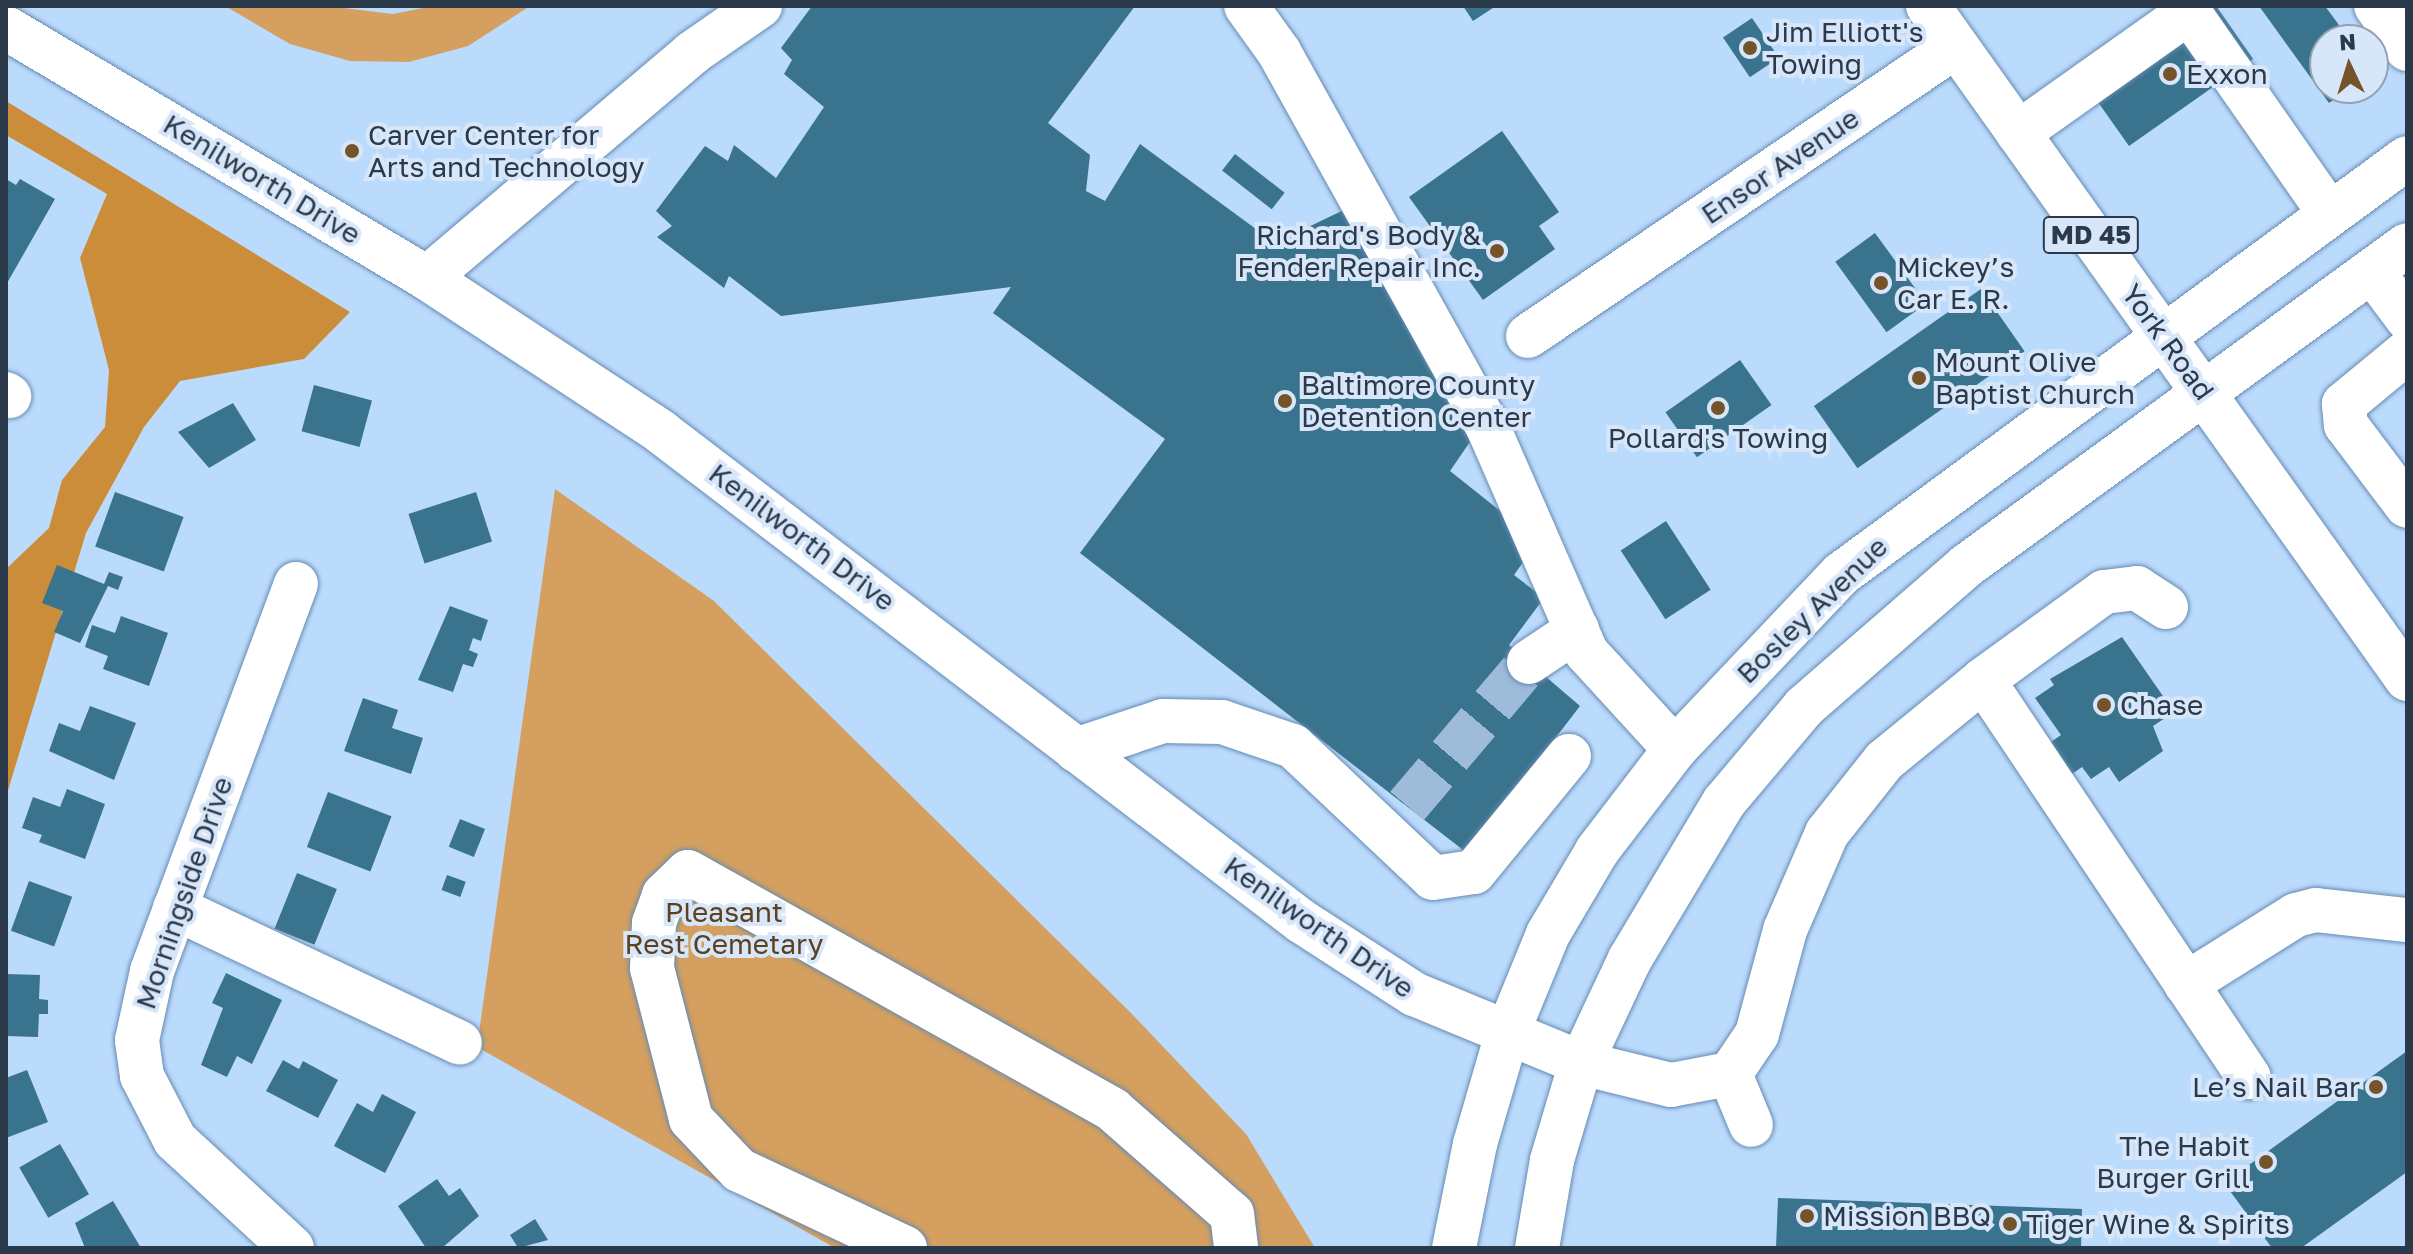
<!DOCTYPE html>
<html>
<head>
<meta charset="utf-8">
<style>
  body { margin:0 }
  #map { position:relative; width:2413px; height:1254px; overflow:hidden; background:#bbdbfd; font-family:"Golos Text",sans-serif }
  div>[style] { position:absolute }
  .green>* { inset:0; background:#d49f5f }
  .forest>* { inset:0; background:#cc8d3a }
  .building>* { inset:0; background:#3a738d; transform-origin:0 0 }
  .minor-tunnel>* { height:44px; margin-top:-22px; transform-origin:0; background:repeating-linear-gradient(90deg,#9ebbd9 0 44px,transparent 0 66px) }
  .roads { filter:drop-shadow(0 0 2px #668bb2) drop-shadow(0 0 2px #668bb2) }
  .minor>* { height:44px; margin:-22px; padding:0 22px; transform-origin:22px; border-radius:22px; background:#fff }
  .major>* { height:44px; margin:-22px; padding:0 22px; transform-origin:22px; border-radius:22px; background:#fff }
  .dots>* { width:22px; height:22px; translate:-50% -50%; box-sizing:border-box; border:4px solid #d7e6f8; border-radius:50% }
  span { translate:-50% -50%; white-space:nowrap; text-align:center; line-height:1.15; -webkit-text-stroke:8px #d7e6f8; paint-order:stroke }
  .shield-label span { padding:2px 6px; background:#d7e6f8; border:2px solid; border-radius:6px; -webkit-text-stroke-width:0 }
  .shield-label { font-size:26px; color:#2b3a4b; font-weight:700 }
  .poi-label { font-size:28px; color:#2b3a4b }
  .left { translate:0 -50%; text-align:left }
  .right { translate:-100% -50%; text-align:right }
  .street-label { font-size:28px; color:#2b3a4b }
  .park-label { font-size:28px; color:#5c411f }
  .frame { position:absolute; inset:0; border:8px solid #2b3a4b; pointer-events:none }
  .north { position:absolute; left:2309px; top:24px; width:80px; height:80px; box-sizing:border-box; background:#d7e6f8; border:2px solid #92a1b3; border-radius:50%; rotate:356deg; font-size:22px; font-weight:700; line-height:32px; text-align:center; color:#2b3a4b }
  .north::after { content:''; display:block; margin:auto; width:28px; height:36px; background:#75542b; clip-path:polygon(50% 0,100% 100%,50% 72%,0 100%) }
</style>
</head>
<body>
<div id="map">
  <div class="green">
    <i style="clip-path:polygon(225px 6px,327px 6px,393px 14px,433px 6px,530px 6px,468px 46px,409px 62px,350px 61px,290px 44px)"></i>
    <i style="clip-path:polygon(555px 489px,714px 601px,1131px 1013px,1246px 1134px,1315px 1248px,835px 1248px,477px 1047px)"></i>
  </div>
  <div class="forest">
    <i style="clip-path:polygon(6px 101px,350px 312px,304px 359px,180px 381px,144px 427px,86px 533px,6px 797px,6px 569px,49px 528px,62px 480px,105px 427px,109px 370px,80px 258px,107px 194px,6px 135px)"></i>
  </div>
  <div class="building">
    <i style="clip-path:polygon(812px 6px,1135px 6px,1048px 123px,1090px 155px,1086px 191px,1105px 201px,1140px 144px,1275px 243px,1352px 206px,1474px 436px,1450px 471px,1538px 541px,1514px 575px,1544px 598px,1509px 645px,1580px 706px,1467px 853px,1080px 553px,1165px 439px,993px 313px,1011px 287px,781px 316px,729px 276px,724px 288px,657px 237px,672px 226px,656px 211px,705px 146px,728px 161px,734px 145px,776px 178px,824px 107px,784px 74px,792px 60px,781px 48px)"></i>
    <i style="clip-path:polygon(1463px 6px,1496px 6px,1473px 21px)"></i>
    <i style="clip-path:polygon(2206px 6px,2216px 6px,2253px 59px,2129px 146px,2088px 88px)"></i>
    <i style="clip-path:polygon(2259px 6px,2325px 6px,2350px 40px,2325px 40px,2325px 88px,2351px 88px,2329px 103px)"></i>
    <i style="left:1752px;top:18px;width:48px;height:35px;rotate:56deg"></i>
    <i style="clip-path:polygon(1502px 131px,1559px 212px,1539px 226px,1555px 249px,1483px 300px,1409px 197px)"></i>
    <i style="left:1235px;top:154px;width:63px;height:21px;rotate:38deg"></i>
    <i style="clip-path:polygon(6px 179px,16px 185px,20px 179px,55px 199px,6px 285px)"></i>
    <i style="left:1875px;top:233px;width:87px;height:49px;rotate:54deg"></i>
    <i style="left:1981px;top:289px;width:76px;height:204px;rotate:55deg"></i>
    <i style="left:1740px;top:360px;width:55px;height:91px;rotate:55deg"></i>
    <i style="left:314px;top:385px;width:60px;height:48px;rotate:15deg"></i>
    <i style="clip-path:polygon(233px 403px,256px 440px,209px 468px,178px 432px)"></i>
    <i style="left:115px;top:492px;width:73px;height:58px;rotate:20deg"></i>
    <i style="left:476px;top:492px;width:52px;height:71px;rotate:72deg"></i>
    <i style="left:1666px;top:521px;width:82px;height:54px;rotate:57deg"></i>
    <i style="clip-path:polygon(57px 565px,104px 584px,109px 572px,123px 577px,118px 590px,108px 586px,80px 643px,54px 632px,63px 611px,42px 603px)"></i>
    <i style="clip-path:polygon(450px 606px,488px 620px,481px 641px,473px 638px,469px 650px,478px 654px,473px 667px,463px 664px,453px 692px,418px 680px)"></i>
    <i style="clip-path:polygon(121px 616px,168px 633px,149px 686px,103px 669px,108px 656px,85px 647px,92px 625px,115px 633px)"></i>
    <i style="clip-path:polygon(2122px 637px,2174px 712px,2153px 726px,2163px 751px,2119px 782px,2109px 767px,2091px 779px,2082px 767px,2059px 783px,2038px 751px,2061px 735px,2035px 698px,2054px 685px,2050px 679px)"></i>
    <i style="clip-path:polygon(363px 698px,398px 710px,392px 728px,423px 738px,411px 774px,344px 751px)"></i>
    <i style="clip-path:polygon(90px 706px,136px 723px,114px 780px,49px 751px,59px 723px,80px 731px)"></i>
    <i style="clip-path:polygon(67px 789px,105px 804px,85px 859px,39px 842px,42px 835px,22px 828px,33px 797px,60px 807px)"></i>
    <i style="left:328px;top:792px;width:68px;height:59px;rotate:21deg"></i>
    <i style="left:460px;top:819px;width:27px;height:30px;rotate:22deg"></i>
    <i style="left:297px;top:873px;width:43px;height:60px;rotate:22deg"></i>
    <i style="left:447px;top:875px;width:20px;height:16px;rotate:20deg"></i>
    <i style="left:29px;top:881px;width:46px;height:53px;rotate:20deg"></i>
    <i style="clip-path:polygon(226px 973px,282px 1000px,252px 1064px,237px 1056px,227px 1077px,201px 1065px,223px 1008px,212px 1003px)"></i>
    <i style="clip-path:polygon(6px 974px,40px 975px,39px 999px,48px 1000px,48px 1014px,39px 1014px,38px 1037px,6px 1036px)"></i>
    <i style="clip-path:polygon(2407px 1051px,2407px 1172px,2301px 1248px,2272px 1248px,2224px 1183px)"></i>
    <i style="clip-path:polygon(283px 1060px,299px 1069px,303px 1061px,338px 1080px,318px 1118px,266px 1091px)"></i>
    <i style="clip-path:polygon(27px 1070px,48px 1122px,6px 1138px,6px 1078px)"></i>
    <i style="clip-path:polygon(382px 1094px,416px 1112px,385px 1173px,334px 1146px,357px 1103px,373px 1112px)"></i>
    <i style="left:60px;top:1144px;width:58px;height:47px;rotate:60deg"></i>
    <i style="clip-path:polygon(437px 1179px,449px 1196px,460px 1188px,479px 1216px,442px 1248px,426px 1248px,398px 1206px)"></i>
    <i style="clip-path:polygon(1778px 1198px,2082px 1209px,2081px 1248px,1776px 1248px)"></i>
    <i style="clip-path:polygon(113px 1201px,141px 1248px,85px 1248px,75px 1223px)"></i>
    <i style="clip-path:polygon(535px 1219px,548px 1240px,518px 1248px,510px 1235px)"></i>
  </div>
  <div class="minor-tunnel">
    <i style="left:1407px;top:806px;width:189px;rotate:-49.7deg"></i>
  </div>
  <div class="roads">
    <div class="minor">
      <i style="left:1246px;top:6px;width:57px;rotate:54.3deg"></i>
      <i style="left:1279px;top:52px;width:427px;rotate:60.9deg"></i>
      <i style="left:1487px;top:425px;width:248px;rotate:66.4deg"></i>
      <i style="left:1586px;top:652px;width:132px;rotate:47.5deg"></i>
      <i style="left:2376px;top:6px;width:53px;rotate:54.2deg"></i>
      <i style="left:6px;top:28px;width:490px;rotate:30.7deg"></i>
      <i style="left:427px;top:278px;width:280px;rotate:33.3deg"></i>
      <i style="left:661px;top:432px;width:805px;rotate:37.38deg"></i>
      <i style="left:1301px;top:921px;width:135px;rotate:32.9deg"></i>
      <i style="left:1414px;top:994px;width:181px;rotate:22.4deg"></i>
      <i style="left:1581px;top:1063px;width:93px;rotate:13.7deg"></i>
      <i style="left:1671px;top:1085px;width:60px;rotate:-10.6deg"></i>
      <i style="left:1730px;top:1074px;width:48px;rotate:-56deg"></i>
      <i style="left:1757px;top:1034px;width:108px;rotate:-74.9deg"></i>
      <i style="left:1785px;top:930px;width:106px;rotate:-66.6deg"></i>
      <i style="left:1827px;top:833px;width:92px;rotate:-51.6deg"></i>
      <i style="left:1884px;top:761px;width:128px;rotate:-39.3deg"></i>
      <i style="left:2018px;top:133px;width:209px;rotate:-35.3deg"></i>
      <i style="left:2189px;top:12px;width:246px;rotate:55.1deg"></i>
      <i style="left:2372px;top:271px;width:59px;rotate:53.3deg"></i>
      <i style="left:427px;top:278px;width:348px;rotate:-40.3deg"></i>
      <i style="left:692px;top:53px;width:83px;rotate:-34.7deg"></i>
      <i style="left:1528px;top:336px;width:517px;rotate:-34.12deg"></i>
      <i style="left:2407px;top:352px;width:82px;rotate:140.5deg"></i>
      <i style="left:2344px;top:404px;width:21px;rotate:85deg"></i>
      <i style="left:2346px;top:425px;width:101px;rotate:53deg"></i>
      <i style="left:6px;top:394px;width:4px;rotate:34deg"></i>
      <i style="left:2166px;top:607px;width:35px;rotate:-147deg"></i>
      <i style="left:2137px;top:588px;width:33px;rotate:173deg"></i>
      <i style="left:2104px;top:592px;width:150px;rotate:144deg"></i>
      <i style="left:1983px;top:680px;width:478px;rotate:56.2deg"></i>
      <i style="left:1529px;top:662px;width:58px;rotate:-33.7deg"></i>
      <i style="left:1076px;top:750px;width:92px;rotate:-18.4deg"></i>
      <i style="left:1163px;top:721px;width:59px;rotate:1deg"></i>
      <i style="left:1222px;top:722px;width:75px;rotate:18.7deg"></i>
      <i style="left:1293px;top:746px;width:192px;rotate:43.3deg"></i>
      <i style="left:1433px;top:878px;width:41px;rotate:-8.3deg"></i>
      <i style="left:1474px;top:872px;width:150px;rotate:-50.7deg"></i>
      <i style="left:175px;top:908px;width:315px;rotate:25.3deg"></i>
      <i style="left:2186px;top:984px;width:130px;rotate:-32.1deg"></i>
      <i style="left:2296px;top:915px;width:21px;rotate:-14deg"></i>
      <i style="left:2316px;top:910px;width:92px;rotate:6.3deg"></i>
      <i style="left:1730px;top:1074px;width:55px;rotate:67.6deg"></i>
      <i style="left:292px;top:1248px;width:159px;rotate:-137.3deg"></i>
      <i style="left:175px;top:1140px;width:72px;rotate:-117.3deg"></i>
      <i style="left:142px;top:1076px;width:36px;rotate:-98deg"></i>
      <i style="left:137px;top:1040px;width:71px;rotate:-77.7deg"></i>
      <i style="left:152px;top:971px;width:413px;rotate:-69.6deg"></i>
      <i style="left:905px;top:1248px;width:183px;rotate:-154.8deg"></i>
      <i style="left:739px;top:1170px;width:70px;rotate:-133.3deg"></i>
      <i style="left:691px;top:1119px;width:156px;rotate:-104.5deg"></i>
      <i style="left:652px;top:968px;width:45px;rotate:-87.5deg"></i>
      <i style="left:654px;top:923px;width:30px;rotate:-70deg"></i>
      <i style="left:664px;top:895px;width:33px;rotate:-44deg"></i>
      <i style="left:688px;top:872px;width:487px;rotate:29.2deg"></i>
      <i style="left:1113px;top:1110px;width:158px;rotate:41.2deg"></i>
      <i style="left:1232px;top:1214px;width:34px;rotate:83deg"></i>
    </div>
    <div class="major">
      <i style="left:1928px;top:6px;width:826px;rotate:54.56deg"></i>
      <i style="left:1454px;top:1248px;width:106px;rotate:-78.6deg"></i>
      <i style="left:1475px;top:1144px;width:115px;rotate:-73.8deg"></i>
      <i style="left:1507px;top:1034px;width:108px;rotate:-67.7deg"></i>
      <i style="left:1548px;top:934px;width:96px;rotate:-59.4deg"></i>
      <i style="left:1597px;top:851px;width:128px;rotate:-52.6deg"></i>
      <i style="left:1675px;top:749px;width:241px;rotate:-46.5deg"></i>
      <i style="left:1841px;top:574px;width:702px;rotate:-36.32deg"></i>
      <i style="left:1537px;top:1248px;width:89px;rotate:-80.3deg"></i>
      <i style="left:1552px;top:1160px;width:101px;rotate:-73.4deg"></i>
      <i style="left:1581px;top:1063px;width:115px;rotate:-64.8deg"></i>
      <i style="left:1630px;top:959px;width:183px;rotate:-59.1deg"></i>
      <i style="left:1724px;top:802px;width:124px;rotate:-49.9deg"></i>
      <i style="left:1804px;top:707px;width:215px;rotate:-41deg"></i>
      <i style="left:1966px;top:566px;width:545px;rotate:-36.05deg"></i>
    </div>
  </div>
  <div class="dots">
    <i style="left:1750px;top:48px;background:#75542b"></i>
    <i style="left:2170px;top:74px;background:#75542b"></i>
    <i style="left:352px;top:151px;background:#75542b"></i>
    <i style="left:1497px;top:251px;background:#75542b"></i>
    <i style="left:1881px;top:283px;background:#75542b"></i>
    <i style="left:1919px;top:378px;background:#75542b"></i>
    <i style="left:1285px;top:401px;background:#75542b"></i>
    <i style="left:1718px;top:408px;background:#75542b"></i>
    <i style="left:2104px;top:705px;background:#75542b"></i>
    <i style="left:2376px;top:1087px;background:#75542b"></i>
    <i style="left:2266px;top:1162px;background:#75542b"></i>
    <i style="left:1807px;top:1216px;background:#75542b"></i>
    <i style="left:2010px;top:1224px;background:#75542b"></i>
  </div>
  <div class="shield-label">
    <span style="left:2091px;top:235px">MD 45</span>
  </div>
  <div class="poi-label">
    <span class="left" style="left:1766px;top:48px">Jim Elliott's<br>Towing</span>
    <span class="left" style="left:2186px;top:74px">Exxon</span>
    <span class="left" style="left:368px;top:151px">Carver Center for<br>Arts and Technology</span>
    <span class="right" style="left:1481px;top:251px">Richard's Body &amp;<br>Fender Repair Inc.</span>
    <span class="left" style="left:1897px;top:283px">Mickey’s<br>Car E. R.</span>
    <span class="left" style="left:1935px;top:378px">Mount Olive<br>Baptist Church</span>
    <span class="left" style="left:1301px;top:401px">Baltimore County<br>Detention Center</span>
    <span style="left:1718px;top:438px">Pollard's Towing</span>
    <span class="left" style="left:2120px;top:705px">Chase</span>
    <span class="right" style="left:2360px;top:1087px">Le’s Nail Bar</span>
    <span class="right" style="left:2250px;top:1162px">The Habit<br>Burger Grill</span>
    <span class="left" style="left:1823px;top:1216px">Mission BBQ</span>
    <span class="left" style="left:2026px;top:1224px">Tiger Wine &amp; Spirits</span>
  </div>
  <div class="street-label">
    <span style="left:1780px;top:166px;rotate:-34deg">Ensor Avenue</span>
    <span style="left:262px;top:179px;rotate:31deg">Kenilworth Drive</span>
    <span style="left:2168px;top:342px;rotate:54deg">York Road</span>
    <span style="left:802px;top:537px;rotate:37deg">Kenilworth Drive</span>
    <span style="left:1812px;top:610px;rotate:-44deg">Bosley Avenue</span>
    <span style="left:184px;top:893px;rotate:-71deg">Morningside Drive</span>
    <span style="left:1319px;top:927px;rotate:35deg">Kenilworth Drive</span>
  </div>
  <div class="park-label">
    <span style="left:724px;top:928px">Pleasant<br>Rest Cemetary</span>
  </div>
  <div class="frame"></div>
  <div class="north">N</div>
</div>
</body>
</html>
